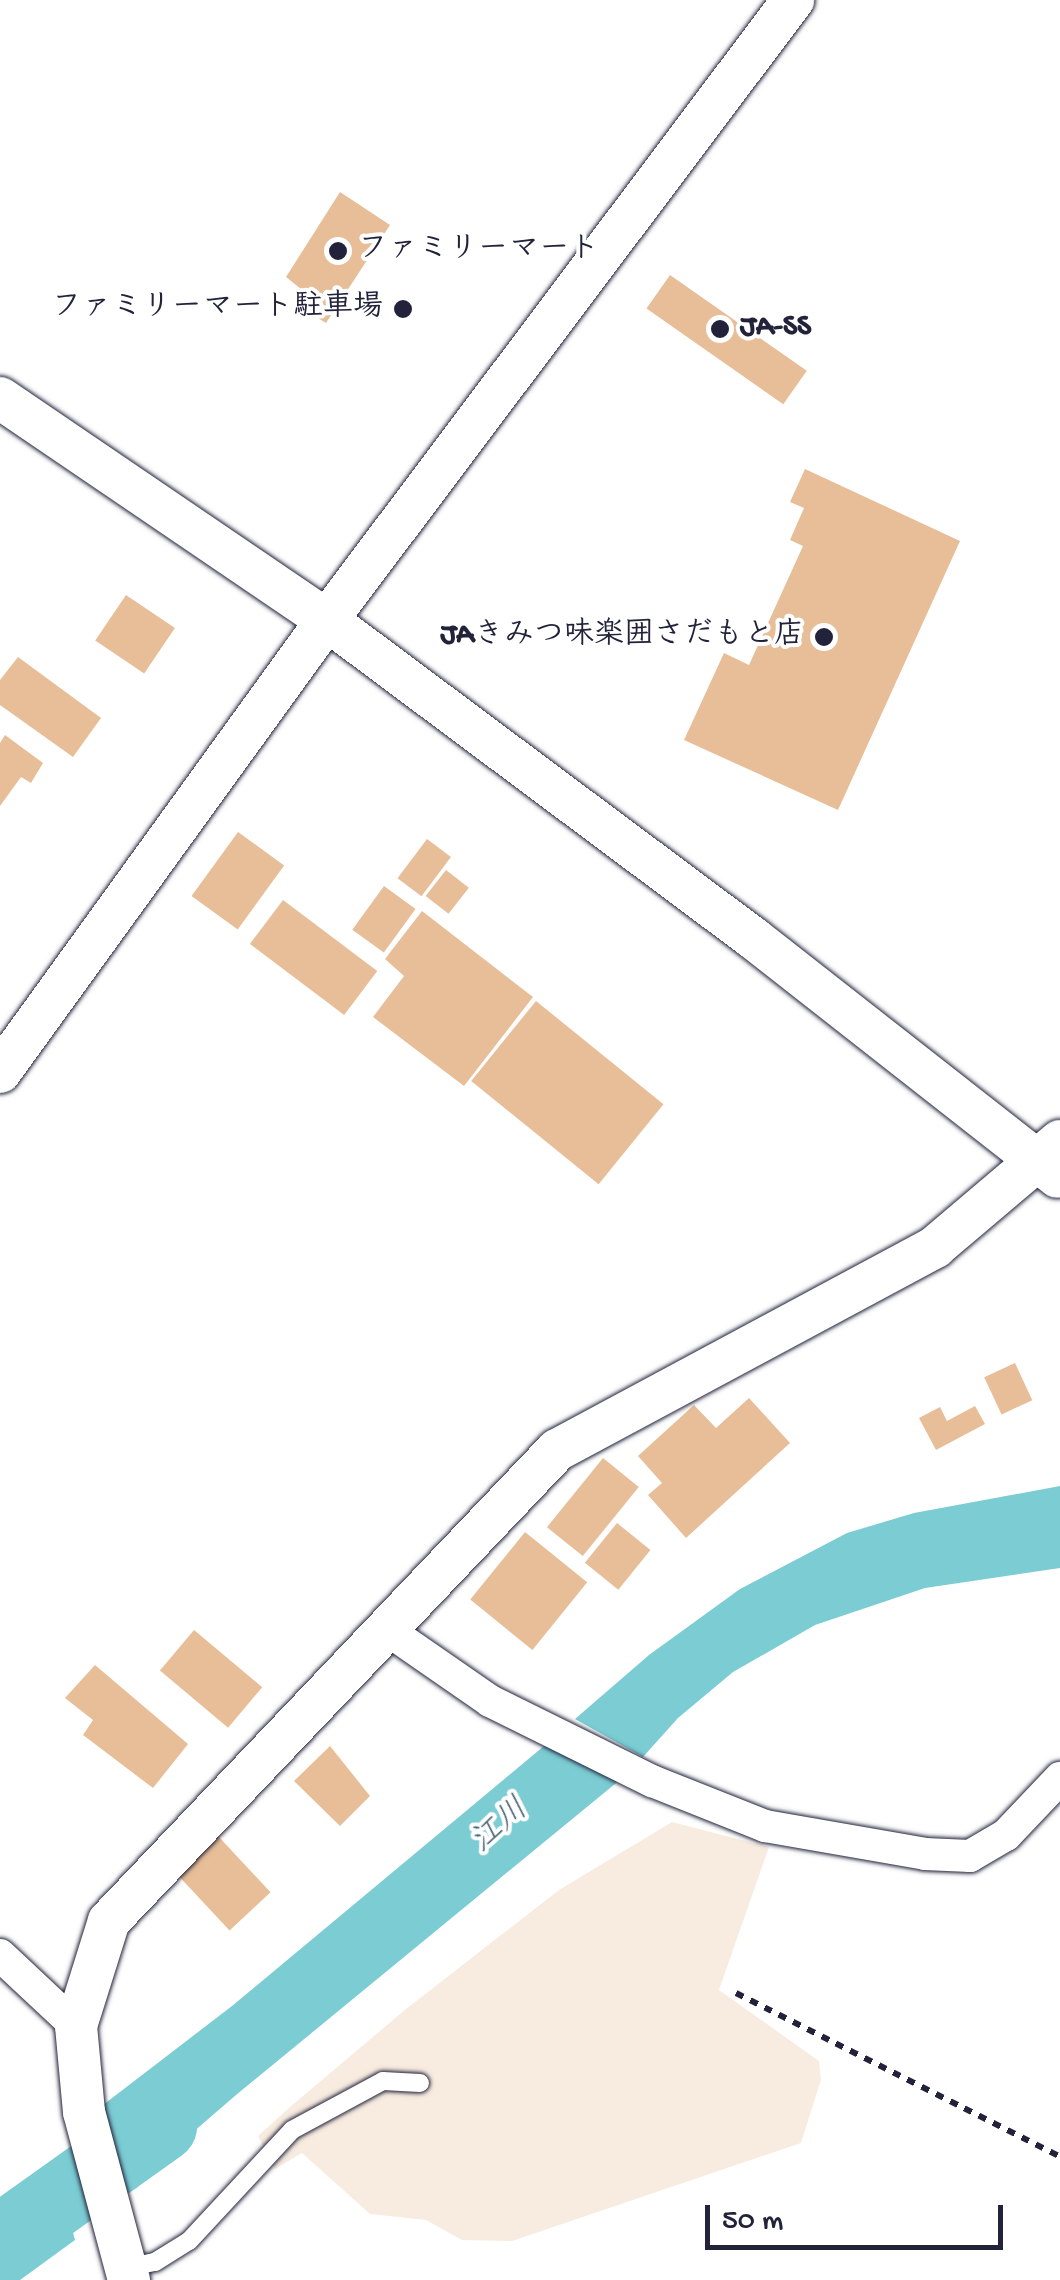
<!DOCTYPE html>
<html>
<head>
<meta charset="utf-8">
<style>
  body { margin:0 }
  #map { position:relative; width:1060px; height:2280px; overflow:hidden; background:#fff; font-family:"Gochi Hand","Klee One",sans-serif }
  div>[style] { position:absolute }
  .built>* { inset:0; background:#f8ece0 }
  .water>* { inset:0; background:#7bccd3 }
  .river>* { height:72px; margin:-36px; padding:0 36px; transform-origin:36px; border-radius:36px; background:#7bccd3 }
  .building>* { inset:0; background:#e7be97; transform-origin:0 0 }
  .path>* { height:6px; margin-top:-3px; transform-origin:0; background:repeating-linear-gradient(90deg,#22223b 0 8px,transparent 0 16px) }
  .roads { filter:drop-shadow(0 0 2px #22223b) drop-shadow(0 0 2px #22223b) }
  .service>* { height:18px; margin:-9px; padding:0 9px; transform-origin:9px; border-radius:9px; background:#fff }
  .minor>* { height:32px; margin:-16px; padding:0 16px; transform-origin:16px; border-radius:16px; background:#fff }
  .tertiary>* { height:42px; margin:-21px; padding:0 21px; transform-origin:21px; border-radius:21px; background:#fff }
  .dots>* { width:28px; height:28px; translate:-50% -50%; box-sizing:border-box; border:5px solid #fff; border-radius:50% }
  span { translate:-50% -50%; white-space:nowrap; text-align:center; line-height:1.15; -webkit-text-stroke:8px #fff; paint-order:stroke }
  .poi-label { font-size:30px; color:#22223b; font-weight:700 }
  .left { translate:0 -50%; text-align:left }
  .right { translate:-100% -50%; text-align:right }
  .water-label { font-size:32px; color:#415e70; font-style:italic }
  .scale { position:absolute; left:705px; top:2205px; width:298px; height:45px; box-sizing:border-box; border:5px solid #22223b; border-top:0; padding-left:12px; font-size:30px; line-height:35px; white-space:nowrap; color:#22223b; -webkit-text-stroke:8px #fff; paint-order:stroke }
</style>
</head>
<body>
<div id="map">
  <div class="built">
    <i style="clip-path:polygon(672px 1822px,769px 1847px,719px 1990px,819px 2061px,821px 2080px,801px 2143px,512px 2241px,462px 2240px,426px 2220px,370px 2214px,302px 2153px,275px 2169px,258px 2136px,290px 2107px,406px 2009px,559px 1890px)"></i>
  </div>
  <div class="water">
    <i style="clip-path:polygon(1060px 1486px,1060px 1568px,925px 1588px,815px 1625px,733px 1672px,678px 1718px,643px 1757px,575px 1719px,649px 1655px,740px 1589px,847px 1533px,914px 1513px)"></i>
    <i style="clip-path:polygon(550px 1741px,621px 1779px,236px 2095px,141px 2177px,137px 2188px,124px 2191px,103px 2105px,232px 2006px)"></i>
    <i style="clip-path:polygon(55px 2167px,75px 2240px,20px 2280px,0 2280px,0 2199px)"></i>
  </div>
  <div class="river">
    <i style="left:0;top:2241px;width:198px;rotate:-35.5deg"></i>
  </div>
  <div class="building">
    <i style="clip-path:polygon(340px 192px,390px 225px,326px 323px,303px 309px,311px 297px,286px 277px)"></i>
    <i style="left:670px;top:275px;width:167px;height:41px;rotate:35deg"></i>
    <i style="clip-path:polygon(805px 469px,960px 541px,838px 810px,684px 740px,724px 653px,749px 665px,803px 546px,790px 540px,804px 508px,790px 502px)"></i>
    <i style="left:126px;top:595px;width:59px;height:55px;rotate:34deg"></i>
    <i style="clip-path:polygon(18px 657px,101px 718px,73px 757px,0 705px,0 680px)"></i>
    <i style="clip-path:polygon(5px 735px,43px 763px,31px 783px,21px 777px,0 806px,0 743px)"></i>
    <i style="left:238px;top:832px;width:57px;height:79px;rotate:36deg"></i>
    <i style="left:427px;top:839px;width:30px;height:49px;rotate:37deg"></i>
    <i style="left:446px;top:870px;width:29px;height:33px;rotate:38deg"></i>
    <i style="left:384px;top:886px;width:39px;height:54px;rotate:36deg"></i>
    <i style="left:283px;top:900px;width:118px;height:55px;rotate:37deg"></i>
    <i style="clip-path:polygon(422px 911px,533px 997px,464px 1086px,373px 1017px,404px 976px,385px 959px)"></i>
    <i style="left:536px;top:1001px;width:164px;height:103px;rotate:39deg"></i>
    <i style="left:1015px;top:1363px;width:41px;height:34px;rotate:65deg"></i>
    <i style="clip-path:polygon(749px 1398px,790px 1443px,686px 1538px,648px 1495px,662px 1483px,638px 1456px,694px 1405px,716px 1428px)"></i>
    <i style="clip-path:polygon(975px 1406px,985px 1424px,936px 1450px,919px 1418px,940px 1407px,947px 1421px)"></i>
    <i style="left:603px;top:1458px;width:46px;height:89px;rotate:39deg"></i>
    <i style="left:617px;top:1523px;width:43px;height:51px;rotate:39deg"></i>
    <i style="left:525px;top:1532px;width:80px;height:87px;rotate:39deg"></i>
    <i style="left:194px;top:1630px;width:89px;height:53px;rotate:40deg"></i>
    <i style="clip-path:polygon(95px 1665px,188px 1744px,153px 1788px,83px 1735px,93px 1720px,65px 1698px)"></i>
    <i style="clip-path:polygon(330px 1746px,370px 1796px,340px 1826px,294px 1781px)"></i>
    <i style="left:218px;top:1836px;width:77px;height:56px;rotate:47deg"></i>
  </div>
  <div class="path">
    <i style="left:736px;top:1993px;width:363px;rotate:26.8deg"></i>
  </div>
  <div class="roads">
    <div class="service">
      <i style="left:126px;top:2268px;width:30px;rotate:-12deg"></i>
      <i style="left:155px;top:2262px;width:40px;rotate:-32deg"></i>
      <i style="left:189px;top:2241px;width:151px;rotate:-47.1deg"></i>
      <i style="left:292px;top:2130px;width:103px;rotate:-28.3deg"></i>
      <i style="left:383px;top:2081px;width:37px;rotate:3deg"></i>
    </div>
    <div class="minor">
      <i style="left:389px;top:1631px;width:123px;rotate:34.7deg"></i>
      <i style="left:490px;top:1701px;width:181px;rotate:26.3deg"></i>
      <i style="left:652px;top:1781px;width:122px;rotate:21.7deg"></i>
      <i style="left:765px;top:1826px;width:162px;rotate:9.9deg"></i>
      <i style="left:925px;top:1854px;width:45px;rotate:2.5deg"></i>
      <i style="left:970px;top:1856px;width:42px;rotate:-30.3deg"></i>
      <i style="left:1006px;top:1835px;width:79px;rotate:-46.5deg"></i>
      <i style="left:0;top:1955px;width:104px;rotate:43.1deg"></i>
    </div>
    <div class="tertiary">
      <i style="left:0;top:398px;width:395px;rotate:34.2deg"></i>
      <i style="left:327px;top:620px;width:532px;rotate:36.74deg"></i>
      <i style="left:753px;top:938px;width:387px;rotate:38.1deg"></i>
      <i style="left:0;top:1072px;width:558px;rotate:-54.12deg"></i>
      <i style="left:327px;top:620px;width:776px;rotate:-53.07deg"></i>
      <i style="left:129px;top:2280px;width:174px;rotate:-105deg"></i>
      <i style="left:84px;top:2112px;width:86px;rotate:-95.3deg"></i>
      <i style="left:76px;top:2026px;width:110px;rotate:-72.6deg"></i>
      <i style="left:109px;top:1921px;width:650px;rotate:-46.43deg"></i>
      <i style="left:557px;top:1450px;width:429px;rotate:-28.2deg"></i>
      <i style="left:935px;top:1247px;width:164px;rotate:-40.3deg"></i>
    </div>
  </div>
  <div class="dots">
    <i style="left:338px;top:251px;background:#22223b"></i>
    <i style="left:403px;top:309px;background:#22223b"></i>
    <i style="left:720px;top:329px;background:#22223b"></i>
    <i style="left:824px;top:637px;background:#22223b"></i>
  </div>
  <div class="poi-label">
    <span class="left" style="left:358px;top:251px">ファミリーマート</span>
    <span class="right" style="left:383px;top:309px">ファミリーマート駐車場</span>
    <span class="left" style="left:740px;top:329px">JA-SS</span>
    <span class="right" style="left:804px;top:637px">JAきみつ味楽囲さだもと店</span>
  </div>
  <div class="water-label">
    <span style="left:501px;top:1827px;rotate:-41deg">江川</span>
  </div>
  <div class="scale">50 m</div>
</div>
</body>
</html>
